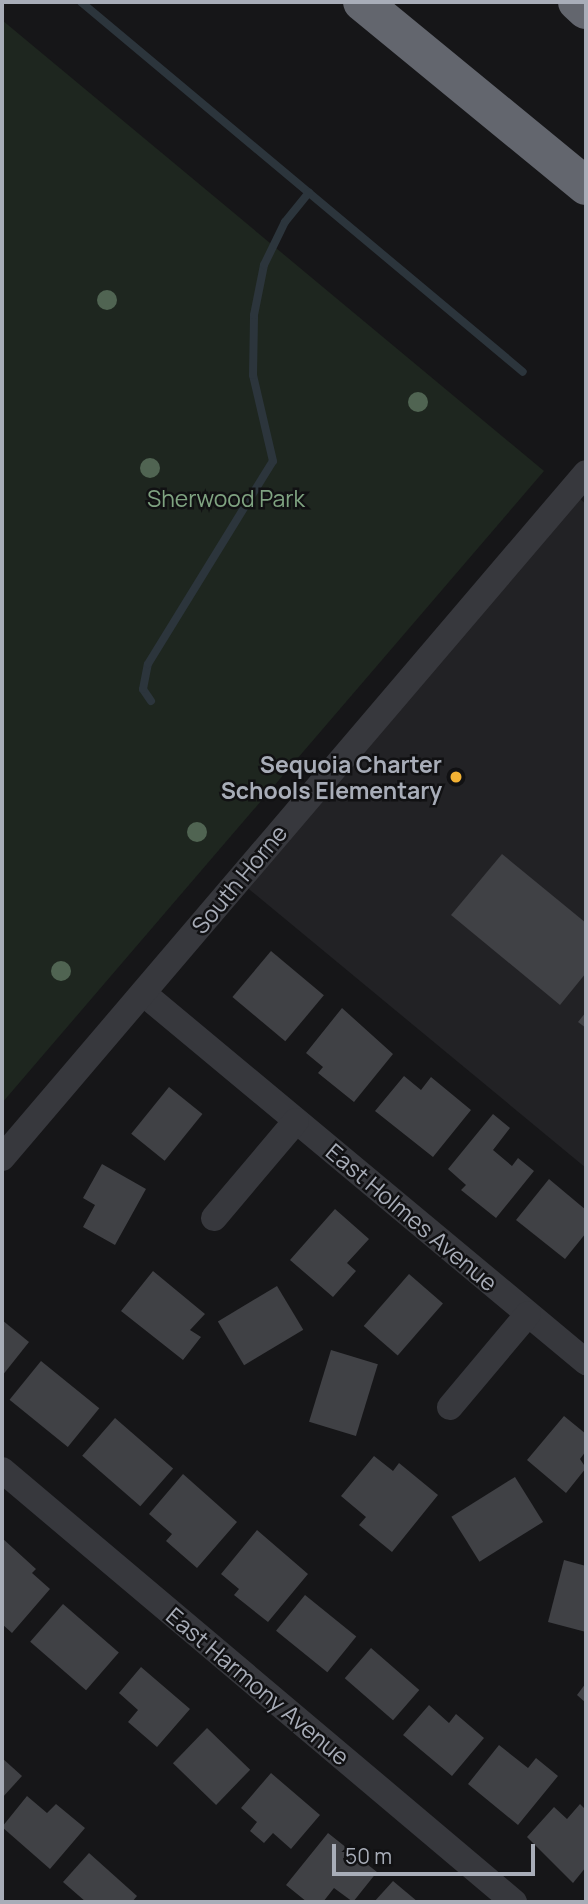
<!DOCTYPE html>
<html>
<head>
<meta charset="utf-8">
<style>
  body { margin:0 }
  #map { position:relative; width:588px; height:1904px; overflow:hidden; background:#161618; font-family:Manrope,sans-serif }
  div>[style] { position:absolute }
  .built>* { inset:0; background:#222225 }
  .green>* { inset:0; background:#1e261f }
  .stream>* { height:8px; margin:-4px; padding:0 4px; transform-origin:4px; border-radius:4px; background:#2c353c }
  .building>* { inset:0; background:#404145; transform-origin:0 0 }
  .minor>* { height:26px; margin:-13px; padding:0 13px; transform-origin:13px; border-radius:13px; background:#37383d }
  .highway>* { height:38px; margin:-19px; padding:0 19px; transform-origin:19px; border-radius:19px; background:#63666e }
  .trees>* { width:20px; height:20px; margin:-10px; border-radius:50%; background:#506452 }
  .dots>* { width:19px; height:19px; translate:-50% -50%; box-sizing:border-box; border:4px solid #111113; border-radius:50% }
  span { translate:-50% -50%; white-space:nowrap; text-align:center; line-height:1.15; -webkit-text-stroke:5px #111113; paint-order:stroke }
  .park-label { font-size:23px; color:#7fa381 }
  .poi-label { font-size:23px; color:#a8adb8; font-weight:700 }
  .right { translate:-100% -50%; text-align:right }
  .street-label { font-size:23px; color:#a8adb8 }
  .frame { position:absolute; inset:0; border:4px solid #a8adb8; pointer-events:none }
  .scale { position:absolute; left:332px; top:1844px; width:203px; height:32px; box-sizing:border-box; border:4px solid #a8adb8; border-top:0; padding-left:9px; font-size:21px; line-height:24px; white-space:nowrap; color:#a8adb8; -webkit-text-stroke:5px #111113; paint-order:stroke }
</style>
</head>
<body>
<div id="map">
  <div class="built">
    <i style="clip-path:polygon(571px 491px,586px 504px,586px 1168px,238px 880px)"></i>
  </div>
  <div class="green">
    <i style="clip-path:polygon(2px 20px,544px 471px,2px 1103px)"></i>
  </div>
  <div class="stream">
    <i style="left:81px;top:2px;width:576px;rotate:39.93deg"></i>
    <i style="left:151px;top:701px;width:14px;rotate:-124deg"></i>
    <i style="left:143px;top:689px;width:25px;rotate:-79deg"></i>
    <i style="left:148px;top:664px;width:238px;rotate:-58.4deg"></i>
    <i style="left:273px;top:461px;width:88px;rotate:-103.1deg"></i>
    <i style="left:253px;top:375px;width:60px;rotate:-89deg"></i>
    <i style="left:254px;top:315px;width:51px;rotate:-78.7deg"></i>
    <i style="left:264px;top:265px;width:48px;rotate:-64deg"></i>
    <i style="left:285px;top:222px;width:38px;rotate:-51deg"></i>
  </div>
  <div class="building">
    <i style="clip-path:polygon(502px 854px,586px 923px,586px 973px,560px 1005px,451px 915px)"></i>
    <i style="left:271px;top:951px;width:69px;height:60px;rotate:40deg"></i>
    <i style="clip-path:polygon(342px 1008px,393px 1054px,354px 1102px,318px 1073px,323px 1067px,306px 1053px)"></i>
    <i style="clip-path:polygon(586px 1012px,586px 1028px,578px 1022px)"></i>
    <i style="clip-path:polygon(404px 1076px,421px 1090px,431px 1077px,471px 1110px,433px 1157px,375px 1111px)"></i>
    <i style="left:169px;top:1087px;width:43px;height:60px;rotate:39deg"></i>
    <i style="clip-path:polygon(493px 1114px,510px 1128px,493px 1150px,512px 1166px,518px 1158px,534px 1171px,496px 1218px,461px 1190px,466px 1185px,448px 1169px)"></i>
    <i style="clip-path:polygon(102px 1164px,146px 1189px,115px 1245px,83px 1227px,95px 1205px,83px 1198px)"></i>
    <i style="clip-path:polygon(549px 1179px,586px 1210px,586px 1233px,565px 1259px,516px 1220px)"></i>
    <i style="clip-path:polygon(335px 1209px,369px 1239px,347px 1263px,356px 1271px,333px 1297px,290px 1260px)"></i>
    <i style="clip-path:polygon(153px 1271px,205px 1314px,190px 1330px,201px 1337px,183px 1360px,121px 1311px)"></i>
    <i style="left:409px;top:1274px;width:45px;height:69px;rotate:41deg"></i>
    <i style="left:277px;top:1286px;width:51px;height:69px;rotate:59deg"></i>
    <i style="clip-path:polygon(2px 1320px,29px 1342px,2px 1376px)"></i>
    <i style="left:331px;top:1350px;width:49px;height:75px;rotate:17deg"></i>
    <i style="left:41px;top:1361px;width:75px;height:50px;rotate:39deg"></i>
    <i style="clip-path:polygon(564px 1416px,586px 1434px,586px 1451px,580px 1459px,586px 1468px,566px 1493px,527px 1460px)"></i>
    <i style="left:115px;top:1418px;width:77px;height:50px;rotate:41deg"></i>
    <i style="clip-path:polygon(374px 1456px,393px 1471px,399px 1463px,438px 1495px,392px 1552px,359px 1525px,366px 1517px,341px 1496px)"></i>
    <i style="clip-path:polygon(183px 1474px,237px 1522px,197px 1568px,166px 1541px,172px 1534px,149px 1514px)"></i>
    <i style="left:515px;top:1477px;width:53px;height:75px;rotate:58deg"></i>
    <i style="clip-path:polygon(257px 1530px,308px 1574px,268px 1622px,234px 1595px,239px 1589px,221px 1574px)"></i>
    <i style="clip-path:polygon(2px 1538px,36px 1569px,32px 1573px,50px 1589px,12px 1633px,2px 1624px)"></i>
    <i style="clip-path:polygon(564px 1560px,586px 1566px,586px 1632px,548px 1622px)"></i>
    <i style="left:305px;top:1595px;width:66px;height:46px;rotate:39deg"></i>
    <i style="left:63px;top:1604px;width:74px;height:50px;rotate:41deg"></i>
    <i style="left:371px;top:1648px;width:64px;height:40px;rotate:41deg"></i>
    <i style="clip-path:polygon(141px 1667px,190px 1709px,157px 1747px,128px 1722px,138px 1710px,119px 1693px)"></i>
    <i style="clip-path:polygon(586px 1683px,586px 1703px,577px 1695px)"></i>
    <i style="clip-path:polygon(429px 1705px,449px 1723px,456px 1714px,484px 1738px,452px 1776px,403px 1735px)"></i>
    <i style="left:207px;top:1728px;width:60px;height:49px;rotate:44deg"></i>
    <i style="clip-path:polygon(499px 1745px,528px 1768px,536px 1758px,558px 1776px,518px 1825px,468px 1784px)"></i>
    <i style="clip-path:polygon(2px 1758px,22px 1776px,2px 1798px)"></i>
    <i style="clip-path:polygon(271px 1773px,320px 1815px,291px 1849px,273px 1833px,264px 1843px,250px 1831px,257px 1822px,241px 1808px)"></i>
    <i style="clip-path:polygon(27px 1796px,47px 1813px,56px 1804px,85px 1828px,50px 1869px,2px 1827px)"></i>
    <i style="clip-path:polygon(580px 1804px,586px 1810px,586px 1867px,573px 1883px,527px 1837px,554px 1807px,567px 1819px)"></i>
    <i style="clip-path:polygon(328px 1833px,377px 1872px,353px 1902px,334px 1888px,323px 1902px,307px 1902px,286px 1885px)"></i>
    <i style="clip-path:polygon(89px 1853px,137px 1896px,132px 1902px,86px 1902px,63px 1882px)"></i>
    <i style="clip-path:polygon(393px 1881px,418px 1902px,374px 1902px)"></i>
  </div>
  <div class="minor">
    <i style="left:143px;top:993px;width:577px;rotate:39.79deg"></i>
    <i style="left:2px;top:1158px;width:900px;rotate:-49.55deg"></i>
    <i style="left:214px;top:1218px;width:127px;rotate:-49.8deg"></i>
    <i style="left:450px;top:1407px;width:121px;rotate:-50deg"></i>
    <i style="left:2px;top:1470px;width:670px;rotate:40.16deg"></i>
  </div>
  <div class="highway">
    <i style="left:362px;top:2px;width:290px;rotate:39.4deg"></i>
    <i style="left:577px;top:2px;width:12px;rotate:42deg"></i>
  </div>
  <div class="trees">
    <i style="left:107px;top:300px"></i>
    <i style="left:418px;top:402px"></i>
    <i style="left:150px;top:468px"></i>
    <i style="left:197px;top:832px"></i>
    <i style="left:61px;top:971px"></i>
  </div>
  <div class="dots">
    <i style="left:456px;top:777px;background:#f2b134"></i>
  </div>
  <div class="park-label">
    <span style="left:226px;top:498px">Sherwood Park</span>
  </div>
  <div class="poi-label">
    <span class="right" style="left:442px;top:777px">Sequoia Charter<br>Schools Elementary</span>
  </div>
  <div class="street-label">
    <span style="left:239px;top:879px;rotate:-50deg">South Horne</span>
    <span style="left:412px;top:1217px;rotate:40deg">East Holmes Avenue</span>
    <span style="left:258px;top:1686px;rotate:40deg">East Harmony Avenue</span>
  </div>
  <div class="frame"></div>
  <div class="scale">50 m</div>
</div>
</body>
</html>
